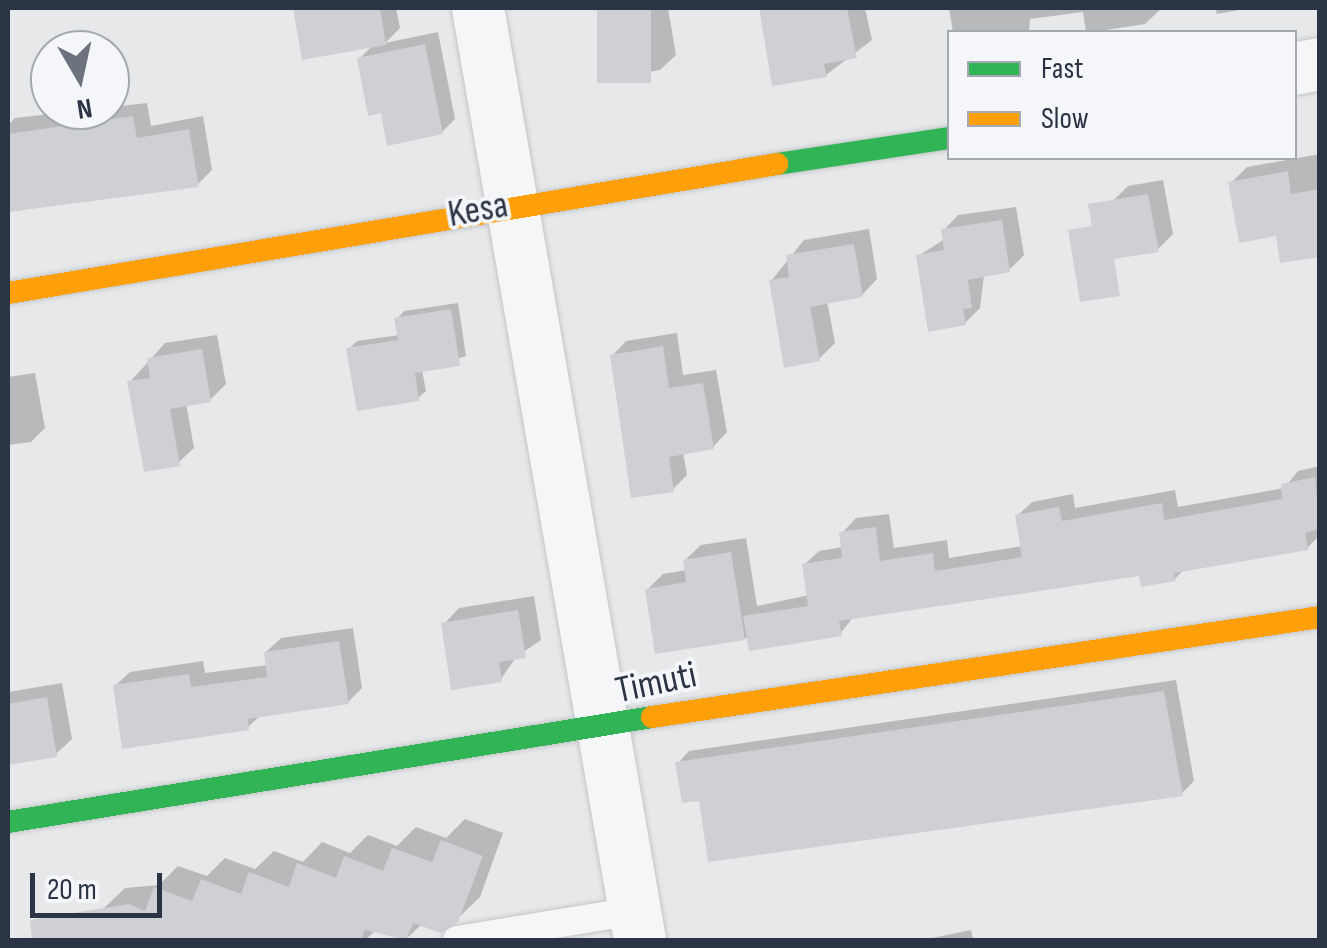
<!DOCTYPE html>
<html>
<head>
<meta charset="utf-8">
<style>
  body { margin:0 }
  #map { position:relative; width:1327px; height:948px; overflow:hidden; background:#e6e8ea; font-family:"Sofia Sans Condensed",sans-serif }
  div>[style] { position:absolute }
  .shadow>* { inset:0; background:#0003 }
  .building>* { inset:0; background:#ced0d3; transform-origin:0 0 }
  .roads { filter:drop-shadow(0 0 2px #c4c6c8) drop-shadow(0 0 2px #c4c6c8) }
  .lane>* { height:28px; margin:-14px; padding:0 14px; transform-origin:14px; border-radius:14px; background:#f5f6f7 }
  .street>* { height:52px; margin:-26px; padding:0 26px; transform-origin:26px; border-radius:26px; background:#f5f6f7 }
  .fast>* { height:22px; margin:-11px; padding:0 11px; transform-origin:11px; border-radius:11px; background:#30b455 }
  .slow>* { height:22px; margin:-11px; padding:0 11px; transform-origin:11px; border-radius:11px; background:#ff9f0a }
  span { translate:-50% -50%; white-space:nowrap; text-align:center; line-height:1.15; -webkit-text-stroke:8px #f4f6f9; paint-order:stroke }
  .street-label { font-size:38px; color:#2b3445 }
  .frame { position:absolute; inset:0; border:10px solid #2b3445; pointer-events:none }
  .legend { position:absolute; left:947px; top:30px; width:350px; height:130px; box-sizing:border-box; background:#f4f6f9; border:2px solid #a4a8b1; margin:0; padding:12px 18px; list-style:none; font-size:30px; color:#2b3445 }
  .legend li { display:flex; align-items:center; gap:20px; height:50px }
  .legend b { width:50px; border:2px solid #a4a8b1 }
  .north { position:absolute; left:30px; top:30px; width:100px; height:100px; box-sizing:border-box; background:#f4f6f9; border:2px solid #a4a8b1; border-radius:50%; rotate:171deg; font-size:28px; font-weight:700; line-height:40px; text-align:center; color:#2b3445 }
  .north::after { content:''; display:block; margin:auto; width:35px; height:45px; background:#6c737f; clip-path:polygon(50% 0,100% 100%,50% 72%,0 100%) }
  .scale { position:absolute; left:30px; top:873px; width:132px; height:45px; box-sizing:border-box; border:5px solid #2b3445; border-top:0; padding-left:12px; font-size:30px; line-height:35px; white-space:nowrap; color:#2b3445; -webkit-text-stroke:8px #f4f6f9; paint-order:stroke }
</style>
</head>
<body>
<div id="map">
  <div class="shadow">
    <i style="clip-path:polygon(295px 8px,396px 8px,400px 28px,385px 43px,438px 32px,455px 119px,442px 132px,383px 110px,360px 58px,374px 44px,304px 57px)"></i>
    <i style="clip-path:polygon(599px 8px,668px 8px,676px 55px,660px 70px,611px 79px)"></i>
    <i style="clip-path:polygon(762px 8px,865px 8px,872px 40px,826px 75px,774px 83px)"></i>
    <i style="clip-path:polygon(949px 8px,1161px 8px,1161px 9px,1145px 24px,1093px 32px,1086px 32px,1083px 12px,1030px 19px,1029px 32px,953px 32px)"></i>
    <i style="clip-path:polygon(1215px 8px,1250px 8px,1217px 14px)"></i>
    <i style="clip-path:polygon(147px 103px,151px 126px,203px 116px,212px 170px,198px 184px,8px 212px,8px 125px,15px 118px)"></i>
    <i style="clip-path:polygon(1320px 154px,1320px 254px,1278px 233px,1231px 183px,1247px 167px)"></i>
    <i style="clip-path:polygon(1163px 180px,1173px 234px,1157px 250px,1113px 201px,1128px 186px)"></i>
    <i style="clip-path:polygon(1016px 207px,1024px 255px,1009px 270px,984px 275px,980px 308px,965px 323px,918px 256px,945px 239px,944px 230px,958px 215px)"></i>
    <i style="clip-path:polygon(869px 229px,877px 279px,862px 295px,827px 301px,835px 343px,819px 359px,771px 281px,804px 240px)"></i>
    <i style="clip-path:polygon(458px 303px,466px 356px,422px 370px,426px 391px,418px 398px,349px 349px,357px 341px,399px 335px,397px 319px,404px 311px)"></i>
    <i style="clip-path:polygon(677px 333px,683px 375px,716px 370px,727px 432px,713px 447px,683px 452px,687px 475px,673px 489px,612px 356px,626px 341px)"></i>
    <i style="clip-path:polygon(217px 335px,226px 384px,210px 400px,186px 403px,194px 448px,178px 463px,130px 382px,165px 343px)"></i>
    <i style="clip-path:polygon(35px 373px,45px 428px,31px 442px,8px 445px,8px 377px)"></i>
    <i style="clip-path:polygon(1320px 466px,1320px 535px,1307px 548px,1185px 568px,1175px 579px,1141px 573px,854px 616px,840px 634px,744px 638px,647px 590px,663px 574px,687px 570px,685px 560px,701px 545px,746px 538px,757px 606px,809px 595px,804px 565px,819px 551px,843px 547px,842px 533px,856px 518px,889px 514px,894px 548px,947px 540px,949px 558px,1023px 546px,1017px 516px,1032px 502px,1073px 494px,1075px 508px,1175px 490px,1178px 507px,1284px 488px,1298px 471px)"></i>
    <i style="clip-path:polygon(534px 596px,541px 640px,516px 657px,501px 679px,444px 624px,459px 608px)"></i>
    <i style="clip-path:polygon(353px 628px,362px 688px,348px 702px,261px 715px,248px 727px,115px 686px,130px 672px,203px 661px,205px 673px,268px 665px,266px 652px,281px 638px)"></i>
    <i style="clip-path:polygon(1176px 680px,1194px 781px,1182px 793px,702px 798px,678px 763px,689px 751px)"></i>
    <i style="clip-path:polygon(62px 683px,72px 739px,56px 754px,8px 763px,8px 692px)"></i>
    <i style="clip-path:polygon(465px 819px,503px 833px,480px 897px,456px 920px,422px 924px,405px 940px,375px 931px,365px 940px,91px 940px,102px 910px,125px 888px,159px 885px,178px 866px,207px 876px,225px 858px,255px 869px,274px 851px,303px 862px,322px 842px,350px 853px,368px 835px,397px 846px,416px 827px,446px 838px)"></i>
    <i style="clip-path:polygon(971px 930px,973px 939px,983px 940px,922px 940px)"></i>
  </div>
  <div class="building">
    <i style="clip-path:polygon(293px 8px,380px 8px,386px 45px,302px 60px)"></i>
    <i style="left:597px;top:8px;width:54px;height:75px"></i>
    <i style="clip-path:polygon(759px 8px,847px 8px,857px 58px,824px 64px,827px 77px,772px 86px)"></i>
    <i style="clip-path:polygon(425px 44px,443px 134px,387px 146px,381px 113px,368px 116px,357px 58px)"></i>
    <i style="clip-path:polygon(133px 116px,137px 138px,189px 129px,199px 187px,8px 212px,8px 134px)"></i>
    <i style="clip-path:polygon(1288px 171px,1291px 194px,1320px 189px,1320px 257px,1280px 263px,1276px 236px,1239px 243px,1228px 182px)"></i>
    <i style="clip-path:polygon(1148px 194px,1159px 252px,1114px 259px,1120px 296px,1080px 302px,1068px 230px,1092px 226px,1088px 204px)"></i>
    <i style="clip-path:polygon(1002px 220px,1010px 272px,968px 280px,972px 308px,963px 309px,966px 325px,928px 332px,916px 255px,944px 250px,941px 229px)"></i>
    <i style="clip-path:polygon(854px 244px,863px 297px,810px 307px,820px 361px,784px 368px,769px 280px,789px 277px,786px 255px)"></i>
    <i style="clip-path:polygon(451px 309px,460px 366px,415px 373px,419px 401px,357px 411px,346px 348px,398px 340px,394px 318px)"></i>
    <i style="clip-path:polygon(663px 346px,669px 388px,703px 383px,714px 449px,669px 457px,674px 492px,631px 498px,610px 355px)"></i>
    <i style="clip-path:polygon(202px 349px,211px 402px,170px 409px,180px 466px,144px 472px,127px 381px,150px 378px,147px 358px)"></i>
    <i style="clip-path:polygon(1315px 477px,1320px 529px,1305px 533px,1308px 550px,1174px 573px,1176px 581px,1141px 587px,1139px 576px,839px 621px,842px 636px,749px 651px,743px 616px,808px 606px,802px 564px,842px 558px,839px 532px,876px 527px,880px 561px,933px 553px,935px 571px,1022px 557px,1015px 515px,1059px 507px,1062px 521px,1162px 503px,1164px 520px,1282px 499px,1281px 484px)"></i>
    <i style="clip-path:polygon(731px 552px,745px 640px,655px 654px,645px 589px,686px 582px,683px 560px)"></i>
    <i style="clip-path:polygon(518px 610px,526px 658px,499px 662px,502px 682px,451px 690px,441px 623px)"></i>
    <i style="clip-path:polygon(339px 641px,349px 704px,248px 719px,249px 730px,122px 749px,113px 685px,189px 674px,191px 687px,267px 677px,264px 652px)"></i>
    <i style="clip-path:polygon(1164px 691px,1183px 796px,708px 862px,699px 801px,682px 803px,675px 762px)"></i>
    <i style="clip-path:polygon(47px 697px,57px 757px,8px 765px,8px 704px)"></i>
    <i style="clip-path:polygon(441px 840px,483px 856px,458px 922px,441px 933px,413px 923px,406px 940px,365px 930px,361px 940px,32px 940px,30px 920px,129px 904px,145px 911px,154px 887px,192px 901px,201px 879px,241px 894px,249px 872px,289px 887px,297px 863px,336px 878px,344px 856px,383px 871px,392px 848px,432px 862px)"></i>
  </div>
  <div class="roads">
    <div class="lane">
      <i style="left:457px;top:940px;width:180px;rotate:-9.3deg"></i>
    </div>
    <div class="street">
      <i style="left:478px;top:8px;width:946px;rotate:80.14deg"></i>
      <i style="left:1294px;top:69px;width:26px;rotate:-11deg"></i>
    </div>
    <div class="fast">
      <i style="left:777px;top:164px;width:174px;rotate:-8.6deg"></i>
      <i style="left:8px;top:822px;width:653px;rotate:-9.26deg"></i>
    </div>
    <div class="slow">
      <i style="left:8px;top:293px;width:780px;rotate:-9.52deg"></i>
      <i style="left:652px;top:717px;width:675px;rotate:-8.51deg"></i>
    </div>
  </div>
  <div class="street-label">
    <span style="left:478px;top:210px;rotate:-10deg">Kesa</span>
    <span style="left:656px;top:683px;rotate:-12deg">Timuti</span>
  </div>
  <div class="frame"></div>
  <ul class="legend">
  <li><b style="height:12px;background:#30b455"></b>Fast</li>
  <li><b style="height:12px;background:#ff9f0a"></b>Slow</li>
  </ul>
  <div class="north">N</div>
  <div class="scale">20 m</div>
</div>
</body>
</html>
